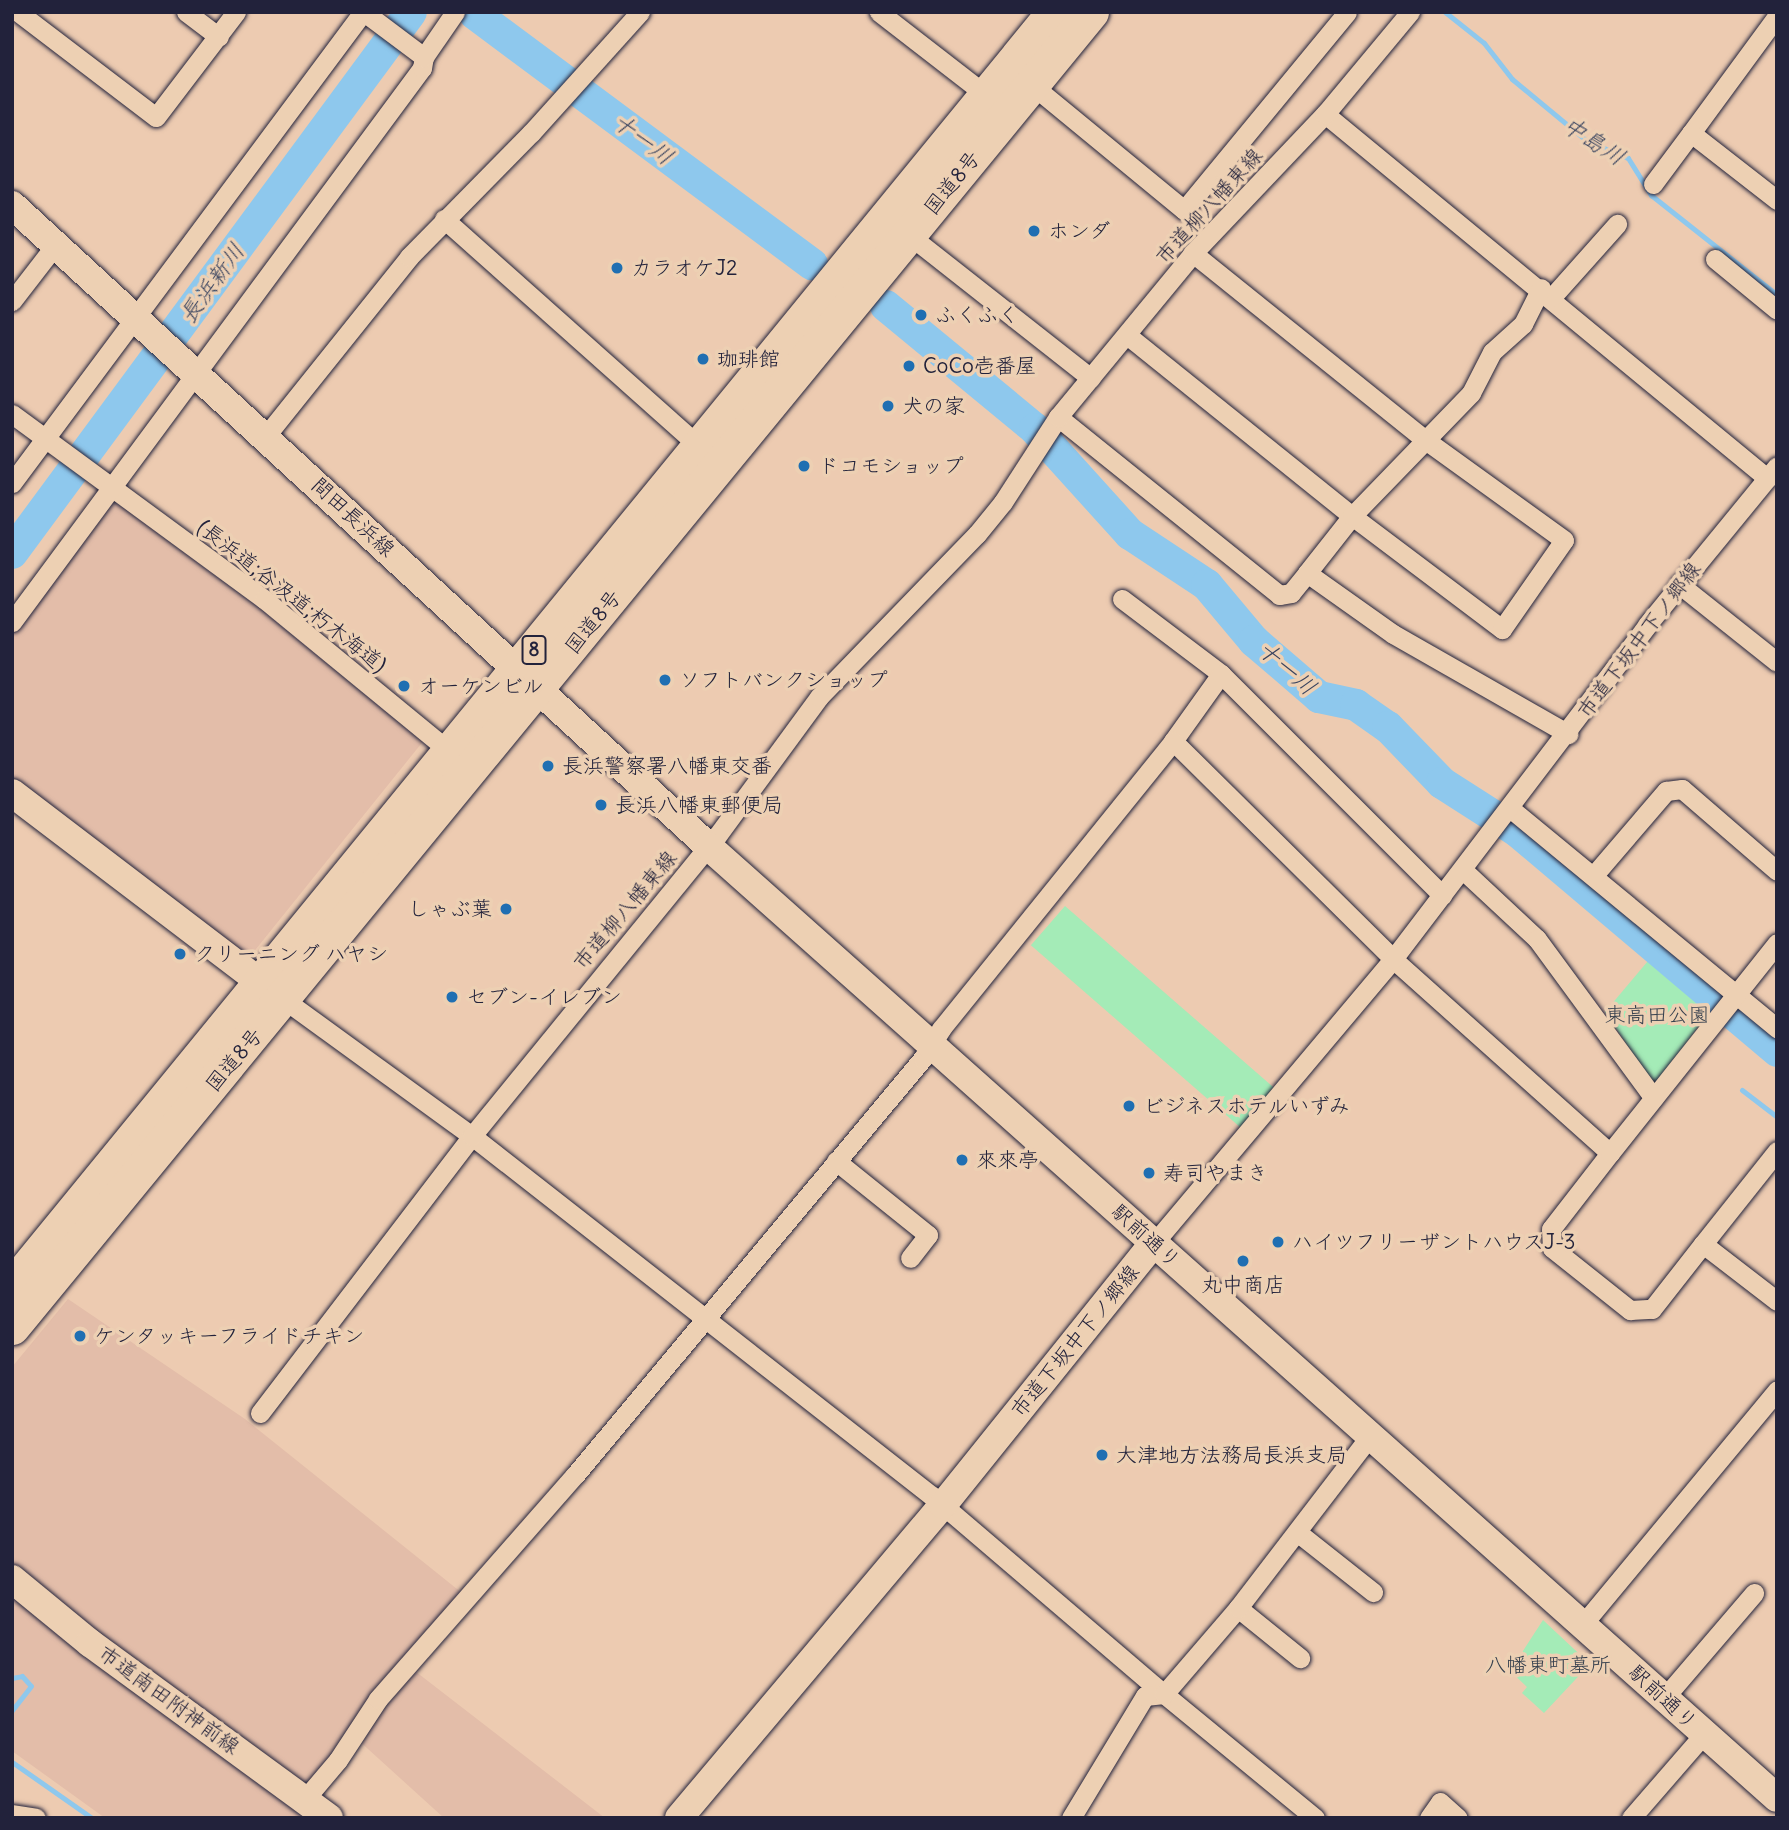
<!DOCTYPE html>
<html>
<head>
<meta charset="utf-8">
<style>
  body { margin:0 }
  #map { position:relative; width:1789px; height:1830px; overflow:hidden; background:#edcbb1; font-family:Delius,"Klee One",sans-serif }
  div>[style] { position:absolute }
  .built>* { inset:0; background:#e3bda9 }
  .green>* { inset:0; background:#a4ebb7; transform-origin:0 0 }
  .stream>* { height:5px; margin:-2.5px; padding:0 2.5px; transform-origin:2.5px; border-radius:2.5px; background:#8ec8ed }
  .river>* { height:32px; margin:-16px; padding:0 16px; transform-origin:16px; border-radius:16px; background:#8ec8ed }
  .roads { filter:drop-shadow(0 0 2px #22223b) drop-shadow(0 0 2px #22223b) }
  .street>* { height:19px; margin:-9.5px; padding:0 9.5px; transform-origin:9.5px; border-radius:9.5px; background:#edd0b3 }
  .secondary>* { height:28px; margin:-14px; padding:0 14px; transform-origin:14px; border-radius:14px; background:#edd0b3 }
  .highway>* { height:35px; margin:-17.5px; padding:0 17.5px; transform-origin:17.5px; border-radius:17.5px; background:#edd0b3 }
  .dots>* { width:19px; height:19px; translate:-50% -50%; box-sizing:border-box; border:4px solid #edd0b3; border-radius:50% }
  span { translate:-50% -50%; white-space:nowrap; text-align:center; line-height:1.15; -webkit-text-stroke:7px #edd0b3; paint-order:stroke }
  .shield-label span { padding:2px 5px; background:#edd0b3; border:2px solid; border-radius:5px; -webkit-text-stroke-width:0 }
  .shield-label { font-size:19px; color:#22223b; font-weight:700 }
  .street-label { font-size:21px; color:#22223b }
  .poi-label { font-size:21px; color:#22223b }
  .left { translate:0 -50%; text-align:left }
  .right { translate:-100% -50%; text-align:right }
  .park-label { font-size:21px; color:#36404e }
  .water-label { font-size:23px; color:#38435f; font-style:italic }
  .frame { position:absolute; inset:0; border:14px solid #22223b; pointer-events:none }
</style>
</head>
<body>
<div id="map">
  <div class="built">
    <i style="clip-path:polygon(128px 502px,425px 739px,252px 954px,237px 953px,12px 787px,12px 634px,108px 505px)"></i>
    <i style="clip-path:polygon(68px 1299px,245px 1419px,462px 1593px,402px 1661px,605px 1818px,444px 1818px,357px 1739px,299px 1818px,105px 1818px,12px 1751px,12px 1367px)"></i>
  </div>
  <div class="green">
    <i style="left:1065px;top:906px;width:283px;height:52px;rotate:41deg"></i>
    <i style="clip-path:polygon(1653px 955px,1714px 1006px,1654px 1085px,1605px 1012px)"></i>
    <i style="clip-path:polygon(1543px 1620px,1590px 1664px,1544px 1713px,1522px 1693px,1527px 1687px,1510px 1671px)"></i>
  </div>
  <div class="stream">
    <i style="left:1445px;top:12px;width:50px;rotate:38.5deg"></i>
    <i style="left:1484px;top:43px;width:46px;rotate:52.1deg"></i>
    <i style="left:1512px;top:79px;width:97px;rotate:39.6deg"></i>
    <i style="left:1587px;top:141px;width:44px;rotate:22.5deg"></i>
    <i style="left:1628px;top:158px;width:44px;rotate:58.1deg"></i>
    <i style="left:1651px;top:195px;width:161px;rotate:38.4deg"></i>
    <i style="left:1742px;top:1090px;width:44px;rotate:37.6deg"></i>
    <i style="left:12px;top:1678px;width:10px;rotate:-11deg"></i>
    <i style="left:22px;top:1676px;width:13px;rotate:48deg"></i>
    <i style="left:31px;top:1686px;width:31px;rotate:128deg"></i>
    <i style="left:12px;top:1762px;width:98px;rotate:35deg"></i>
  </div>
  <div class="river">
    <i style="left:475px;top:14px;width:420px;rotate:36.6deg"></i>
    <i style="left:886px;top:306px;width:193px;rotate:39.5deg"></i>
    <i style="left:1035px;top:429px;width:142px;rotate:47.9deg"></i>
    <i style="left:1130px;top:534px;width:92px;rotate:33.5deg"></i>
    <i style="left:1207px;top:585px;width:73px;rotate:50deg"></i>
    <i style="left:1254px;top:641px;width:86px;rotate:40.7deg"></i>
    <i style="left:1319px;top:697px;width:38px;rotate:12deg"></i>
    <i style="left:1356px;top:705px;width:39px;rotate:35deg"></i>
    <i style="left:1388px;top:727px;width:78px;rotate:46deg"></i>
    <i style="left:1442px;top:783px;width:89px;rotate:32.6deg"></i>
    <i style="left:1517px;top:831px;width:341px;rotate:40.2deg"></i>
    <i style="left:12px;top:553px;width:672px;rotate:-53.59deg"></i>
  </div>
  <div class="roads">
    <div class="street">
      <i style="left:18px;top:12px;width:173px;rotate:37.3deg"></i>
      <i style="left:156px;top:117px;width:132px;rotate:-52.7deg"></i>
      <i style="left:186px;top:12px;width:41px;rotate:37.1deg"></i>
      <i style="left:364px;top:12px;width:75px;rotate:36.9deg"></i>
      <i style="left:879px;top:12px;width:135px;rotate:37.8deg"></i>
      <i style="left:1777px;top:16px;width:145px;rotate:126.3deg"></i>
      <i style="left:1691px;top:133px;width:109px;rotate:37.9deg"></i>
      <i style="left:1032px;top:85px;width:197px;rotate:39.4deg"></i>
      <i style="left:1184px;top:210px;width:256px;rotate:-50.5deg"></i>
      <i style="left:1325px;top:114px;width:573px;rotate:39.47deg"></i>
      <i style="left:1653px;top:184px;width:64px;rotate:-53.3deg"></i>
      <i style="left:444px;top:219px;width:341px;rotate:41.7deg"></i>
      <i style="left:909px;top:235px;width:231px;rotate:38.2deg"></i>
      <i style="left:1715px;top:259px;width:80px;rotate:39.4deg"></i>
      <i style="left:1552px;top:297px;width:98px;rotate:-48.3deg"></i>
      <i style="left:12px;top:301px;width:72px;rotate:-52.3deg"></i>
      <i style="left:1127px;top:335px;width:289px;rotate:38.8deg"></i>
      <i style="left:1352px;top:516px;width:188px;rotate:37deg"></i>
      <i style="left:1502px;top:629px;width:108px;rotate:-55.1deg"></i>
      <i style="left:1564px;top:540px;width:173px;rotate:-144.2deg"></i>
      <i style="left:1424px;top:439px;width:297px;rotate:-141.2deg"></i>
      <i style="left:12px;top:414px;width:313px;rotate:36.3deg"></i>
      <i style="left:264px;top:599px;width:241px;rotate:39.4deg"></i>
      <i style="left:1058px;top:417px;width:284px;rotate:38.8deg"></i>
      <i style="left:1279px;top:595px;width:12px;rotate:-9deg"></i>
      <i style="left:1291px;top:593px;width:26px;rotate:-51deg"></i>
      <i style="left:1307px;top:573px;width:105px;rotate:35.3deg"></i>
      <i style="left:1393px;top:634px;width:202px;rotate:29.7deg"></i>
      <i style="left:265px;top:437px;width:231px;rotate:-51.3deg"></i>
      <i style="left:409px;top:257px;width:174px;rotate:-45.5deg"></i>
      <i style="left:531px;top:133px;width:163px;rotate:-48deg"></i>
      <i style="left:12px;top:483px;width:587px;rotate:-53.31deg"></i>
      <i style="left:1307px;top:573px;width:73px;rotate:-51.7deg"></i>
      <i style="left:1352px;top:516px;width:171px;rotate:-45.9deg"></i>
      <i style="left:1471px;top:393px;width:46px;rotate:-62.9deg"></i>
      <i style="left:1492px;top:352px;width:42px;rotate:-42.1deg"></i>
      <i style="left:1523px;top:324px;width:40px;rotate:-63.4deg"></i>
      <i style="left:1679px;top:584px;width:125px;rotate:38.5deg"></i>
      <i style="left:1122px;top:599px;width:124px;rotate:37.1deg"></i>
      <i style="left:1221px;top:674px;width:82px;rotate:125.6deg"></i>
      <i style="left:1173px;top:741px;width:310px;rotate:44.7deg"></i>
      <i style="left:1393px;top:959px;width:291px;rotate:41.8deg"></i>
      <i style="left:1610px;top:1153px;width:96px;rotate:127.8deg"></i>
      <i style="left:1551px;top:1229px;width:19px;rotate:87deg"></i>
      <i style="left:1552px;top:1248px;width:100px;rotate:38.5deg"></i>
      <i style="left:1630px;top:1310px;width:22px;rotate:-3deg"></i>
      <i style="left:1652px;top:1309px;width:83px;rotate:-51.9deg"></i>
      <i style="left:1703px;top:1244px;width:93px;rotate:37.6deg"></i>
      <i style="left:12px;top:622px;width:689px;rotate:-53.5deg"></i>
      <i style="left:422px;top:68px;width:11px;rotate:-80deg"></i>
      <i style="left:424px;top:57px;width:55px;rotate:-55.4deg"></i>
      <i style="left:1221px;top:674px;width:313px;rotate:45deg"></i>
      <i style="left:1511px;top:809px;width:345px;rotate:39.5deg"></i>
      <i style="left:1463px;top:870px;width:101px;rotate:43deg"></i>
      <i style="left:1537px;top:939px;width:197px;rotate:53.7deg"></i>
      <i style="left:1594px;top:875px;width:111px;rotate:-49.4deg"></i>
      <i style="left:1666px;top:791px;width:16px;rotate:-7deg"></i>
      <i style="left:1682px;top:789px;width:125px;rotate:40.8deg"></i>
      <i style="left:275px;top:993px;width:243px;rotate:36deg"></i>
      <i style="left:472px;top:1136px;width:584px;rotate:38.05deg"></i>
      <i style="left:932px;top:1496px;width:305px;rotate:40.5deg"></i>
      <i style="left:1610px;top:1153px;width:268px;rotate:-51.5deg"></i>
      <i style="left:836px;top:1161px;width:118px;rotate:38.8deg"></i>
      <i style="left:928px;top:1235px;width:29px;rotate:128deg"></i>
      <i style="left:1154px;top:1243px;width:371px;rotate:-49.9deg"></i>
      <i style="left:1393px;top:959px;width:420px;rotate:-52.7deg"></i>
      <i style="left:1647px;top:625px;width:205px;rotate:-50.7deg"></i>
      <i style="left:1703px;top:1244px;width:119px;rotate:-51.5deg"></i>
      <i style="left:260px;top:1413px;width:349px;rotate:-52.6deg"></i>
      <i style="left:472px;top:1136px;width:387px;rotate:-50.8deg"></i>
      <i style="left:717px;top:836px;width:172px;rotate:-53.7deg"></i>
      <i style="left:819px;top:697px;width:227px;rotate:-45.9deg"></i>
      <i style="left:977px;top:534px;width:41px;rotate:-50.9deg"></i>
      <i style="left:1003px;top:502px;width:101px;rotate:-57.1deg"></i>
      <i style="left:1058px;top:417px;width:212px;rotate:-50.5deg"></i>
      <i style="left:1193px;top:253px;width:192px;rotate:-46.5deg"></i>
      <i style="left:1325px;top:114px;width:133px;rotate:-50.2deg"></i>
      <i style="left:1297px;top:1532px;width:97px;rotate:38.3deg"></i>
      <i style="left:1238px;top:1608px;width:80px;rotate:38.9deg"></i>
      <i style="left:1583px;top:1624px;width:304px;rotate:-50.3deg"></i>
      <i style="left:1665px;top:1697px;width:137px;rotate:-49.4deg"></i>
      <i style="left:305px;top:1799px;width:51px;rotate:-49.8deg"></i>
      <i style="left:338px;top:1760px;width:73px;rotate:-56.7deg"></i>
      <i style="left:378px;top:1699px;width:298px;rotate:-48.7deg"></i>
      <i style="left:575px;top:1475px;width:543px;rotate:-50.15deg"></i>
      <i style="left:923px;top:1058px;width:34px;rotate:-58deg"></i>
      <i style="left:941px;top:1029px;width:370px;rotate:-51.1deg"></i>
      <i style="left:12px;top:1814px;width:24px;rotate:9deg"></i>
      <i style="left:1071px;top:1818px;width:143px;rotate:-58.8deg"></i>
      <i style="left:1145px;top:1696px;width:19px;rotate:-6deg"></i>
      <i style="left:1315px;top:1818px;width:195px;rotate:-140.6deg"></i>
      <i style="left:1164px;top:1694px;width:113px;rotate:-49.3deg"></i>
      <i style="left:1238px;top:1608px;width:215px;rotate:-52.5deg"></i>
      <i style="left:1429px;top:1818px;width:19px;rotate:-55deg"></i>
      <i style="left:1440px;top:1802px;width:24px;rotate:42deg"></i>
      <i style="left:1631px;top:1818px;width:111px;rotate:-49deg"></i>
    </div>
    <div class="secondary">
      <i style="left:12px;top:205px;width:946px;rotate:42.64deg"></i>
      <i style="left:708px;top:846px;width:1431px;rotate:41.69deg"></i>
      <i style="left:12px;top:793px;width:312px;rotate:37.3deg"></i>
      <i style="left:12px;top:1579px;width:101px;rotate:39.4deg"></i>
      <i style="left:90px;top:1643px;width:296px;rotate:36.2deg"></i>
      <i style="left:679px;top:1818px;width:409px;rotate:-49.9deg"></i>
      <i style="left:943px;top:1505px;width:336px;rotate:-51.2deg"></i>
    </div>
    <div class="highway">
      <i style="left:12px;top:1286px;width:1646px;rotate:-50.72deg"></i>
      <i style="left:12px;top:1327px;width:1701px;rotate:-50.63deg"></i>
    </div>
  </div>
  <div class="dots">
    <i style="left:1034px;top:231px;background:#1f6fb2"></i>
    <i style="left:617px;top:268px;background:#1f6fb2"></i>
    <i style="left:921px;top:315px;background:#1f6fb2"></i>
    <i style="left:703px;top:359px;background:#1f6fb2"></i>
    <i style="left:909px;top:366px;background:#1f6fb2"></i>
    <i style="left:888px;top:406px;background:#1f6fb2"></i>
    <i style="left:804px;top:466px;background:#1f6fb2"></i>
    <i style="left:665px;top:680px;background:#1f6fb2"></i>
    <i style="left:404px;top:686px;background:#1f6fb2"></i>
    <i style="left:548px;top:766px;background:#1f6fb2"></i>
    <i style="left:601px;top:805px;background:#1f6fb2"></i>
    <i style="left:506px;top:909px;background:#1f6fb2"></i>
    <i style="left:180px;top:954px;background:#1f6fb2"></i>
    <i style="left:452px;top:997px;background:#1f6fb2"></i>
    <i style="left:1129px;top:1106px;background:#1f6fb2"></i>
    <i style="left:962px;top:1160px;background:#1f6fb2"></i>
    <i style="left:1149px;top:1173px;background:#1f6fb2"></i>
    <i style="left:1278px;top:1242px;background:#1f6fb2"></i>
    <i style="left:1243px;top:1261px;background:#1f6fb2"></i>
    <i style="left:80px;top:1336px;background:#1f6fb2"></i>
    <i style="left:1102px;top:1455px;background:#1f6fb2"></i>
  </div>
  <div class="shield-label">
    <span style="left:534px;top:650px">8</span>
  </div>
  <div class="street-label">
    <span style="left:952px;top:183px;rotate:-51deg">国道8号</span>
    <span style="left:1209px;top:206px;rotate:-48deg">市道柳八幡東線</span>
    <span style="left:353px;top:517px;rotate:43deg">間田長浜線</span>
    <span style="left:292px;top:596px;rotate:38deg">(長浜道;谷汲道;朽木海道)</span>
    <span style="left:593px;top:622px;rotate:-51deg">国道8号</span>
    <span style="left:1639px;top:640px;rotate:-53deg">市道下坂中下ノ郷線</span>
    <span style="left:625px;top:910px;rotate:-50deg">市道柳八幡東線</span>
    <span style="left:234px;top:1060px;rotate:-50deg">国道8号</span>
    <span style="left:1146px;top:1236px;rotate:42deg">駅前通り</span>
    <span style="left:1075px;top:1341px;rotate:-51deg">市道下坂中下ノ郷線</span>
    <span style="left:1663px;top:1697px;rotate:43deg">駅前通り</span>
    <span style="left:169px;top:1700px;rotate:36deg">市道南田附神前線</span>
  </div>
  <div class="poi-label">
    <span class="left" style="left:1048px;top:231px">ホンダ</span>
    <span class="left" style="left:631px;top:268px">カラオケJ2</span>
    <span class="left" style="left:935px;top:315px">ふくふく</span>
    <span class="left" style="left:717px;top:359px">珈琲館</span>
    <span class="left" style="left:923px;top:366px">CoCo壱番屋</span>
    <span class="left" style="left:902px;top:406px">犬の家</span>
    <span class="left" style="left:818px;top:466px">ドコモショップ</span>
    <span class="left" style="left:679px;top:680px">ソフトバンクショップ</span>
    <span class="left" style="left:418px;top:686px">オーケンビル</span>
    <span class="left" style="left:562px;top:766px">長浜警察署八幡東交番</span>
    <span class="left" style="left:615px;top:805px">長浜八幡東郵便局</span>
    <span class="right" style="left:492px;top:909px">しゃぶ葉</span>
    <span class="left" style="left:194px;top:954px">クリーニング ハヤシ</span>
    <span class="left" style="left:466px;top:997px">セブン-イレブン</span>
    <span class="left" style="left:1143px;top:1106px">ビジネスホテルいずみ</span>
    <span class="left" style="left:976px;top:1160px">來來亭</span>
    <span class="left" style="left:1163px;top:1173px">寿司やまき</span>
    <span class="left" style="left:1292px;top:1242px">ハイツフリーザントハウスJ-3</span>
    <span style="left:1243px;top:1285px">丸中商店</span>
    <span class="left" style="left:94px;top:1336px">ケンタッキーフライドチキン</span>
    <span class="left" style="left:1116px;top:1455px">大津地方法務局長浜支局</span>
  </div>
  <div class="park-label">
    <span style="left:1657px;top:1015px">東高田公園</span>
    <span style="left:1548px;top:1665px">八幡東町墓所</span>
  </div>
  <div class="water-label">
    <span style="left:643px;top:139px;rotate:37deg">十一川</span>
    <span style="left:1594px;top:141px;rotate:33deg">中島川</span>
    <span style="left:212px;top:283px;rotate:-54deg">長浜新川</span>
    <span style="left:1287px;top:668px;rotate:41deg">十一川</span>
  </div>
  <div class="frame"></div>
</div>
</body>
</html>
